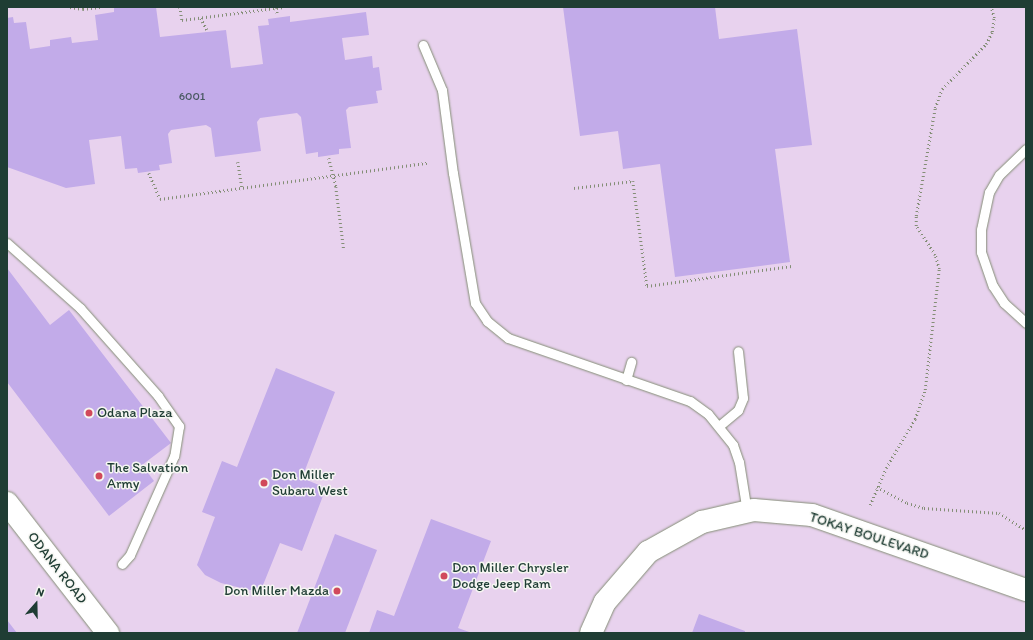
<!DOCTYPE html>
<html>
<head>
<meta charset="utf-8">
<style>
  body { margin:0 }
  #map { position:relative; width:1033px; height:640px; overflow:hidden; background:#e8deb9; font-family:Itim,sans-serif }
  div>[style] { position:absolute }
  .built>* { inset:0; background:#e8d2ee; transform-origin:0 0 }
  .building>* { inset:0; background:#c2abe9 }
  .path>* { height:2.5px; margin-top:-1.25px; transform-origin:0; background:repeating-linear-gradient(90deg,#848e76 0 1px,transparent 0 4px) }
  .roads { filter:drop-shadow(0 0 1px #848e76) drop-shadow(0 0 1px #848e76) }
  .service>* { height:9px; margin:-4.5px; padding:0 4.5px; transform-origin:4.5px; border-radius:4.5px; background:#fff }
  .tertiary>* { height:22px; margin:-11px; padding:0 11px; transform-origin:11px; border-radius:11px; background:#fff }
  .dots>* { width:11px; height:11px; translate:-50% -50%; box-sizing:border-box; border:2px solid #f6f6f2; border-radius:50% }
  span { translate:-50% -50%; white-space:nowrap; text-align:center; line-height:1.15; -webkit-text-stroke:3px #f6f6f2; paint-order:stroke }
  .number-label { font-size:12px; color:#485861 }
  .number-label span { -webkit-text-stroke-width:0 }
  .poi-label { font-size:14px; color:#1f3d34 }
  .left { translate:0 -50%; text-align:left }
  .right { translate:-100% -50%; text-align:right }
  .street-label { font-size:14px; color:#1f3d34 }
  .frame { position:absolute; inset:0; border:8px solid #1f3d34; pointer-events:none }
  .north { position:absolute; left:16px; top:584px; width:40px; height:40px; -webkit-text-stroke:3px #f6f6f2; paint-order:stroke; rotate:20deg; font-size:11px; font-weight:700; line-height:16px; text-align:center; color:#1f3d34 }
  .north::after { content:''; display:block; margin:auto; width:14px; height:18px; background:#1f3d34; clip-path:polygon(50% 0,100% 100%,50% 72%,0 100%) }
</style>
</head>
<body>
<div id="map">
  <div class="built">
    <i style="left:7px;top:7px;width:1019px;height:626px"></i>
  </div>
  <div class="building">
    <i style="clip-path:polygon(114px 7px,156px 7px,160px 37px,226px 30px,231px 68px,263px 64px,258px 26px,269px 25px,268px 19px,290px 16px,290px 22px,366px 12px,369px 35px,342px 38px,345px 60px,372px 56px,373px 68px,379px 67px,382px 90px,376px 91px,378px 103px,349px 107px,346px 110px,351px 148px,339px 149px,339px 154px,318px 157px,318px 152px,306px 154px,301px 117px,297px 113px,260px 118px,257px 122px,261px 151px,215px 157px,211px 128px,206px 125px,171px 130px,168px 134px,172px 163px,159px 165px,160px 170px,138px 173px,137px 168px,125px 169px,121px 136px,89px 140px,95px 184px,66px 188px,7px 167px,7px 18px,13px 17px,14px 23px,26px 22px,30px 49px,50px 46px,50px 40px,71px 37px,72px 43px,98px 40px,95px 15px,114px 12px)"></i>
    <i style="clip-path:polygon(563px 7px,715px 7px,719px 39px,797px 29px,812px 145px,775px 149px,790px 262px,675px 277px,660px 164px,623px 169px,618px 131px,580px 136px)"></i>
    <i style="clip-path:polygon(7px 268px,50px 325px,69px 310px,171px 443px,142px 465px,154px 481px,109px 516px,7px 382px)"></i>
    <i style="clip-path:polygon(276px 368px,335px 392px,302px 478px,326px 488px,302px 551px,280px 543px,261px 590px,249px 590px,221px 583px,205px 575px,197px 565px,215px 517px,202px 512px,222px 461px,237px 467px)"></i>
    <i style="clip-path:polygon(431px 519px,491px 541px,458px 628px,472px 633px,369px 633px,377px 610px,394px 616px)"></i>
    <i style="clip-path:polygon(335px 534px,377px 550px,345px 633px,297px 633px)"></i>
    <i style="clip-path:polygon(699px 614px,745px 631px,745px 633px,692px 633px)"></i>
    <i style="clip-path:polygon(7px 620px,17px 633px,7px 633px)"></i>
  </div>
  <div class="path">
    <i style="left:70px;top:7px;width:13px;rotate:9deg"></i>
    <i style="left:83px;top:9px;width:17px;rotate:-7deg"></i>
    <i style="left:180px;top:7px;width:13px;rotate:81deg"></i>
    <i style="left:182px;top:20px;width:103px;rotate:-7.3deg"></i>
    <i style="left:276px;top:8px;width:7px;rotate:74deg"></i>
    <i style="left:201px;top:18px;width:13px;rotate:63deg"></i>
    <i style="left:329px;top:158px;width:30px;rotate:76deg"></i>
    <i style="left:336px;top:187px;width:64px;rotate:82.8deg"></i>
    <i style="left:238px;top:162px;width:25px;rotate:81deg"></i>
    <i style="left:149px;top:173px;width:28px;rotate:67deg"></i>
    <i style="left:160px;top:199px;width:270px;rotate:-7.7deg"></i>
    <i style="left:574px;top:188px;width:59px;rotate:-6.8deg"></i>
    <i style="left:633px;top:181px;width:106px;rotate:82.4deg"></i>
    <i style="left:647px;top:286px;width:146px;rotate:-7.9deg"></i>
    <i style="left:877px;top:487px;width:34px;rotate:28deg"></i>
    <i style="left:907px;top:503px;width:18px;rotate:16deg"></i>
    <i style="left:924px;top:508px;width:75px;rotate:3.8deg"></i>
    <i style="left:999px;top:513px;width:32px;rotate:32deg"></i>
    <i style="left:870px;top:505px;width:40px;rotate:-66.6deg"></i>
    <i style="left:886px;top:468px;width:57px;rotate:-59.4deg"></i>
    <i style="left:915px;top:419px;width:31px;rotate:-71deg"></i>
    <i style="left:925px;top:390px;width:122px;rotate:-83.4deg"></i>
    <i style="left:939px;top:269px;width:15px;rotate:-106deg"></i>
    <i style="left:935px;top:255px;width:35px;rotate:-123deg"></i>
    <i style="left:916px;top:226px;width:10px;rotate:-90deg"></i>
    <i style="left:916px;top:216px;width:110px;rotate:-80deg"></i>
    <i style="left:935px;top:108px;width:20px;rotate:-70deg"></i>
    <i style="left:942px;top:89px;width:63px;rotate:-45.6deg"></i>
    <i style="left:986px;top:44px;width:13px;rotate:-63deg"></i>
    <i style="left:992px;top:32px;width:14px;rotate:-82deg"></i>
    <i style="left:994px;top:18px;width:11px;rotate:-105deg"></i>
  </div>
  <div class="roads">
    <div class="service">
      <i style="left:423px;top:45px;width:49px;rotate:67.1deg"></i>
      <i style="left:442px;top:90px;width:84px;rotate:82.5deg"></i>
      <i style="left:453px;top:173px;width:132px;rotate:80.4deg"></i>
      <i style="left:475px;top:303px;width:22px;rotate:56deg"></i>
      <i style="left:487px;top:321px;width:27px;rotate:39deg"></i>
      <i style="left:508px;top:338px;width:193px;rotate:19.1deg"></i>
      <i style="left:690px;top:401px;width:22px;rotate:36deg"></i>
      <i style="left:708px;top:414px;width:40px;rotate:51deg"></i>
      <i style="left:733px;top:445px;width:18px;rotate:71deg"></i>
      <i style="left:739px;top:462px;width:51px;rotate:80.9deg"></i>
      <i style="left:1026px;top:149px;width:37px;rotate:136deg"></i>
      <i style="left:999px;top:175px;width:20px;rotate:120deg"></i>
      <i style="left:989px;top:192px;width:39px;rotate:102deg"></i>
      <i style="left:981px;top:230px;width:22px;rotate:90deg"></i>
      <i style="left:981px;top:252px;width:36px;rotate:71deg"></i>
      <i style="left:993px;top:286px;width:20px;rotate:57deg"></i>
      <i style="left:1004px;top:303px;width:30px;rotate:42deg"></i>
      <i style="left:7px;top:243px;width:98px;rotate:41.7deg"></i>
      <i style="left:80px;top:308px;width:118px;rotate:48.4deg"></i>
      <i style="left:158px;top:396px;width:37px;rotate:55deg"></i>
      <i style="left:179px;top:426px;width:30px;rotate:99deg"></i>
      <i style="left:174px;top:456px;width:108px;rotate:114deg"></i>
      <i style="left:130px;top:555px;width:12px;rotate:132deg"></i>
      <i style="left:626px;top:380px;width:19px;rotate:-74deg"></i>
      <i style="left:719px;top:426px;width:25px;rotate:-40deg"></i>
      <i style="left:738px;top:410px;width:13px;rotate:-67deg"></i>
      <i style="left:743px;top:398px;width:47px;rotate:-96.1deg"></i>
    </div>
    <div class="tertiary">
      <i style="left:7px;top:503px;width:165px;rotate:52.2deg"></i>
      <i style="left:591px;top:633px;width:34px;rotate:-66deg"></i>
      <i style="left:605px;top:602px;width:66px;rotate:-49.3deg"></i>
      <i style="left:648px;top:552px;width:62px;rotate:-29.1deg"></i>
      <i style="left:702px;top:522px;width:53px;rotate:-13deg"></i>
      <i style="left:754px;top:510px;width:58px;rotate:4.9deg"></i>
      <i style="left:812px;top:515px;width:227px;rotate:19.3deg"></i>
    </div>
  </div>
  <div class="dots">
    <i style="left:89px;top:413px;background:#d1495b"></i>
    <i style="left:99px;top:476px;background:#d1495b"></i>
    <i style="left:264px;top:483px;background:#d1495b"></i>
    <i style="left:444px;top:576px;background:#d1495b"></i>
    <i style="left:337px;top:591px;background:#d1495b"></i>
  </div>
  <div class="number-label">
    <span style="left:192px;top:97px">6001</span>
  </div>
  <div class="poi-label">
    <span class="left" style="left:97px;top:413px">Odana Plaza</span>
    <span class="left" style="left:107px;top:476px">The Salvation<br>Army</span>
    <span class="left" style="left:272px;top:483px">Don Miller<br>Subaru West</span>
    <span class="left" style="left:452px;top:576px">Don Miller Chrysler<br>Dodge Jeep Ram</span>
    <span class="right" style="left:329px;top:591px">Don Miller Mazda</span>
  </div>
  <div class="street-label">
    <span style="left:869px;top:536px;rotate:18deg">TOKAY BOULEVARD</span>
    <span style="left:57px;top:568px;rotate:52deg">ODANA ROAD</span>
  </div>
  <div class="frame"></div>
  <div class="north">N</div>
</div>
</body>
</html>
